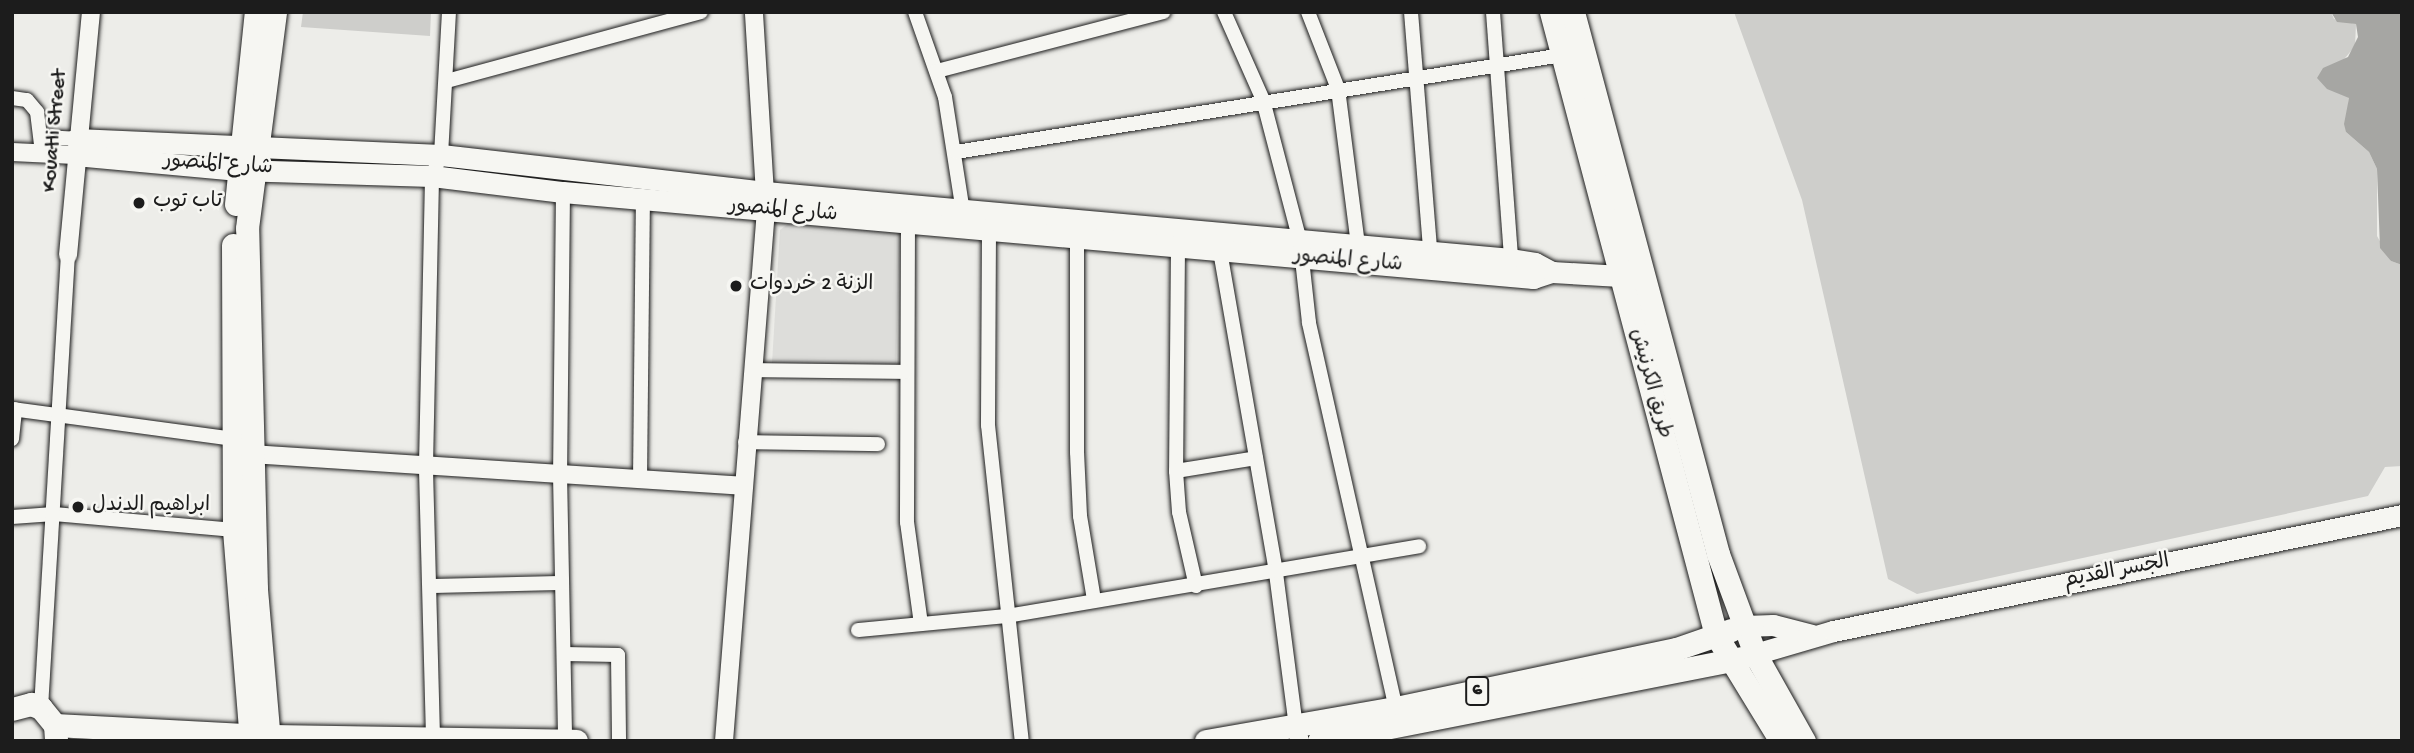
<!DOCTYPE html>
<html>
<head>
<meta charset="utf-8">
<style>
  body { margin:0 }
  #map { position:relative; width:2414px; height:753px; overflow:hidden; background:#edede9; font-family:"Gochi Hand","Playpen Sans Arabic",sans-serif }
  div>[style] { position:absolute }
  .built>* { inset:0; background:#ddddda }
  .green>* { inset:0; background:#cececb }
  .water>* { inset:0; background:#a6a6a3 }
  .roads { filter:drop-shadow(0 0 2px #1c1c1c) drop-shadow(0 0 2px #1c1c1c) }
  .minor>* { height:14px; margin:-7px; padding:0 7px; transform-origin:7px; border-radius:7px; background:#f6f6f2 }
  .tertiary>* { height:18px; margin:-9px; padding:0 9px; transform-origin:9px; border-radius:9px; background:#f6f6f2 }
  .secondary>* { height:21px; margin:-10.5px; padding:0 10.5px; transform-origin:10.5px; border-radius:10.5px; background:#f6f6f2 }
  .primary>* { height:23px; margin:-11.5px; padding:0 11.5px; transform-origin:11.5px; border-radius:11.5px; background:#f6f6f2 }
  .dots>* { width:19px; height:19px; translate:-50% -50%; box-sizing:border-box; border:4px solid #f6f6f2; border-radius:50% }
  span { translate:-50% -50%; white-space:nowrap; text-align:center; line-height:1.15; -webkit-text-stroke:5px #f6f6f2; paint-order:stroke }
  .shield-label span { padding:2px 5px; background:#f6f6f2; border:2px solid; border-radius:5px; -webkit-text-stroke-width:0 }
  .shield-label { font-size:19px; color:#1c1c1c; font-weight:700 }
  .street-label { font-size:21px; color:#1c1c1c }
  .poi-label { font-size:21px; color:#1c1c1c }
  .left { translate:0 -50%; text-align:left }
  .frame { position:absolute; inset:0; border:14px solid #1c1c1c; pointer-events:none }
</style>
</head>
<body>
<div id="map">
  <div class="built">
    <i style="clip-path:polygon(788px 224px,900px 232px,896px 364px,772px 363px,780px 230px)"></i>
  </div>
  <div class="green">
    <i style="clip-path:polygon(303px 12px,431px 12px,430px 36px,301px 27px)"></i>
    <i style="clip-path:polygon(1734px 12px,2331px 12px,2334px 19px,2356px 24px,2355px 46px,2341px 63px,2331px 65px,2349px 98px,2346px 132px,2369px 152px,2377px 169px,2377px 236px,2391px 261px,2402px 265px,2402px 466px,2385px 467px,2368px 496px,1917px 594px,1888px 579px,1802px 200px)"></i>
  </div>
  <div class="water">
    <i style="clip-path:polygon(2331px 12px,2402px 12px,2402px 265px,2391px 261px,2380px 248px,2377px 169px,2369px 152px,2346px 132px,2344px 124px,2349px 98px,2327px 89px,2317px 78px,2323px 68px,2348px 57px,2358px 37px,2356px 24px,2337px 22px)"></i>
  </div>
  <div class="roads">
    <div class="minor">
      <i style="left:915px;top:12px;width:90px;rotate:70.6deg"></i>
      <i style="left:945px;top:97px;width:122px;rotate:81.1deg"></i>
      <i style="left:1224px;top:12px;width:96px;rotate:66.1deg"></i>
      <i style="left:1263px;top:100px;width:146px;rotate:75.3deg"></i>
      <i style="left:1300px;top:241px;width:82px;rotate:83.7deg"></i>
      <i style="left:1309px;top:323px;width:395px;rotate:77.3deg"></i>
      <i style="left:1308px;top:12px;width:83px;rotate:68.7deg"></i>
      <i style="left:1338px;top:89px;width:158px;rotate:82.7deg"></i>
      <i style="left:1411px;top:12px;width:247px;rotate:85.4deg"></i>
      <i style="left:1493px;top:12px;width:248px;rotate:85.8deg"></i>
      <i style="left:937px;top:71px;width:234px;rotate:-14.6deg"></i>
      <i style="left:447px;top:81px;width:263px;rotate:-15.2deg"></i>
      <i style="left:12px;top:98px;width:15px;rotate:8deg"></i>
      <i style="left:27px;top:100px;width:16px;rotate:50deg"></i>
      <i style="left:37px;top:112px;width:41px;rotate:83deg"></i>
      <i style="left:43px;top:137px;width:33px;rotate:3deg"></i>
      <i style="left:956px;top:152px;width:614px;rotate:-9.09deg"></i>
      <i style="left:563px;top:192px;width:282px;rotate:90.6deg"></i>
      <i style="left:560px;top:474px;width:266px;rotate:88.9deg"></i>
      <i style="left:908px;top:223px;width:299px;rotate:90.2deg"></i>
      <i style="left:907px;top:522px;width:103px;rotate:82.2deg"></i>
      <i style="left:989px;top:230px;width:195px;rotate:90.3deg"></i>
      <i style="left:988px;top:425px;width:318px;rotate:83.9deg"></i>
      <i style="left:1077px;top:238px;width:214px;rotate:90deg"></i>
      <i style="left:1077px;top:452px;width:64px;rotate:87.3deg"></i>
      <i style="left:1080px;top:516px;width:85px;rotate:80.5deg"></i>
      <i style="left:1178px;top:247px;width:224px;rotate:90.5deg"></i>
      <i style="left:1176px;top:471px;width:41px;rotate:85.8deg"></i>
      <i style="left:1179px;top:512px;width:76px;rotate:77.1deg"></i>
      <i style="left:1220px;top:251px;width:327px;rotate:80.1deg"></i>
      <i style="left:1276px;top:573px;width:155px;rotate:82.6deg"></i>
      <i style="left:752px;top:370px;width:153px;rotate:0.7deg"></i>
      <i style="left:12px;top:409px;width:224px;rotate:7.7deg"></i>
      <i style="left:12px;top:439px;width:30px;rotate:-84deg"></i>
      <i style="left:745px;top:442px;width:133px;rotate:0.9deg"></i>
      <i style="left:1176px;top:471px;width:81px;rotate:-9.2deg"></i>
      <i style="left:640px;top:479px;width:280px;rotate:-89.4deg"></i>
      <i style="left:12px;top:517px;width:42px;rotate:-4.1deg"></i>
      <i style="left:54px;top:514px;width:181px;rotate:5.1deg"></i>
      <i style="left:430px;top:586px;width:132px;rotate:-1.3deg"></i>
      <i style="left:858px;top:630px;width:150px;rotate:-5.4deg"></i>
      <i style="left:1007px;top:616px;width:418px;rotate:-9.6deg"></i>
      <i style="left:564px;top:654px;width:54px;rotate:1.1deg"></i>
      <i style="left:618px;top:655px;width:86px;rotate:89.3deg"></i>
      <i style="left:41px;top:708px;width:454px;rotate:-86.6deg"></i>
      <i style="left:433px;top:737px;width:272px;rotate:-91.5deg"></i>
      <i style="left:426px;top:465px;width:289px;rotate:-88.8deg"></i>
      <i style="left:432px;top:176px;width:23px;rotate:-67deg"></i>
      <i style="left:441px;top:155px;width:143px;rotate:-86.8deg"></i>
    </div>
    <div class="tertiary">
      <i style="left:12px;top:152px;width:63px;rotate:2.7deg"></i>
      <i style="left:68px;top:255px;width:244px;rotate:-84.6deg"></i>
      <i style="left:252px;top:454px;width:490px;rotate:3.7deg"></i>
      <i style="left:1296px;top:727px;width:15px;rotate:74deg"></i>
      <i style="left:724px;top:741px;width:533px;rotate:-85.48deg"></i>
      <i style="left:766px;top:210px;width:198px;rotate:-93.5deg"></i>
    </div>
    <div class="secondary">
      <i style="left:76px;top:139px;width:365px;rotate:2.5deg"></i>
      <i style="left:441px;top:155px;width:326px;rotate:6.5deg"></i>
      <i style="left:765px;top:192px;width:749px;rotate:5.13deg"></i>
      <i style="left:1511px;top:259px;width:24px;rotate:9deg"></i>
      <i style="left:1535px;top:263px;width:19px;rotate:28deg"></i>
      <i style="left:75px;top:155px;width:164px;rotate:5.3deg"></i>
      <i style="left:238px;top:170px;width:194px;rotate:1.8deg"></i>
      <i style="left:432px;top:176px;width:132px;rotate:7deg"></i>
      <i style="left:563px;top:192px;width:974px;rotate:5.07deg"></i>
      <i style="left:1533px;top:278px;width:20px;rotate:-18deg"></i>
      <i style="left:1552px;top:272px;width:86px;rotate:3.3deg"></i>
      <i style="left:1744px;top:626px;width:29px;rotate:-2deg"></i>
      <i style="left:1773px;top:625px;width:40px;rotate:14.4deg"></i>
      <i style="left:1755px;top:654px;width:81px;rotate:-16.4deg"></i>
      <i style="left:1833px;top:631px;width:581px;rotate:-11.52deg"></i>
    </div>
    <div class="primary">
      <i style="left:1551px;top:12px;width:644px;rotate:75.17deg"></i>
      <i style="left:1716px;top:635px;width:124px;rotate:58.5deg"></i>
      <i style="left:1573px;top:12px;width:561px;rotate:75.02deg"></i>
      <i style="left:1718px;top:554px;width:107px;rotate:69.7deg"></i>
      <i style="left:1755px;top:654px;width:100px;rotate:60.6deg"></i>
      <i style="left:236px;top:204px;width:193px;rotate:-84.1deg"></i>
      <i style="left:233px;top:245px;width:285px;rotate:89.8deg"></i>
      <i style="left:234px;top:530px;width:212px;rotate:85.4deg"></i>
      <i style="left:12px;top:709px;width:20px;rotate:-15deg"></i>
      <i style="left:31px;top:704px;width:11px;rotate:22deg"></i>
      <i style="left:41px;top:708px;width:22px;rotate:51deg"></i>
      <i style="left:55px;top:725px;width:16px;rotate:86deg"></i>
      <i style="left:55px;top:725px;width:213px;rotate:3deg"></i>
      <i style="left:268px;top:736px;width:308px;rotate:0.9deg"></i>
      <i style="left:269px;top:741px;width:153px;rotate:-94.9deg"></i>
      <i style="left:256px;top:589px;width:361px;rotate:-91.4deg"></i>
      <i style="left:247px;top:228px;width:218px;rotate:-82.6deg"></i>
      <i style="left:1206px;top:741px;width:193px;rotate:-9.9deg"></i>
      <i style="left:1396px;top:708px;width:286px;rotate:-11.9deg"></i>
      <i style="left:1676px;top:649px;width:58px;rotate:-19.1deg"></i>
      <i style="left:1319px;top:741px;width:431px;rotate:-11.1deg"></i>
    </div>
  </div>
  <div class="dots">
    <i style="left:139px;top:203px;background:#1c1c1c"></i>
    <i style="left:736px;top:286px;background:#1c1c1c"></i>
    <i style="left:78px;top:507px;background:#1c1c1c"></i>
  </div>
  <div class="shield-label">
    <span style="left:1477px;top:691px">6</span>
  </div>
  <div class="street-label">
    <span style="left:56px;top:131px;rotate:-85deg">Kouatli Street</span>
    <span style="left:218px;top:166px;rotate:4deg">شارع المنصور</span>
    <span style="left:783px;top:212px;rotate:5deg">شارع المنصور</span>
    <span style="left:1348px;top:262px;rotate:5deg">شارع المنصور</span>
    <span style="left:1649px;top:384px;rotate:75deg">طريق الكرنيش</span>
    <span style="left:2117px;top:573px;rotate:-11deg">الجسر القديم</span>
  </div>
  <div class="poi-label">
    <span class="left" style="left:153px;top:203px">تاب توب</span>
    <span class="left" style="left:750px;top:286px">الزنة 2 خردوات</span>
    <span class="left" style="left:92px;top:507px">ابراهيم الدندل</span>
  </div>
  <div class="frame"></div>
</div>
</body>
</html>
